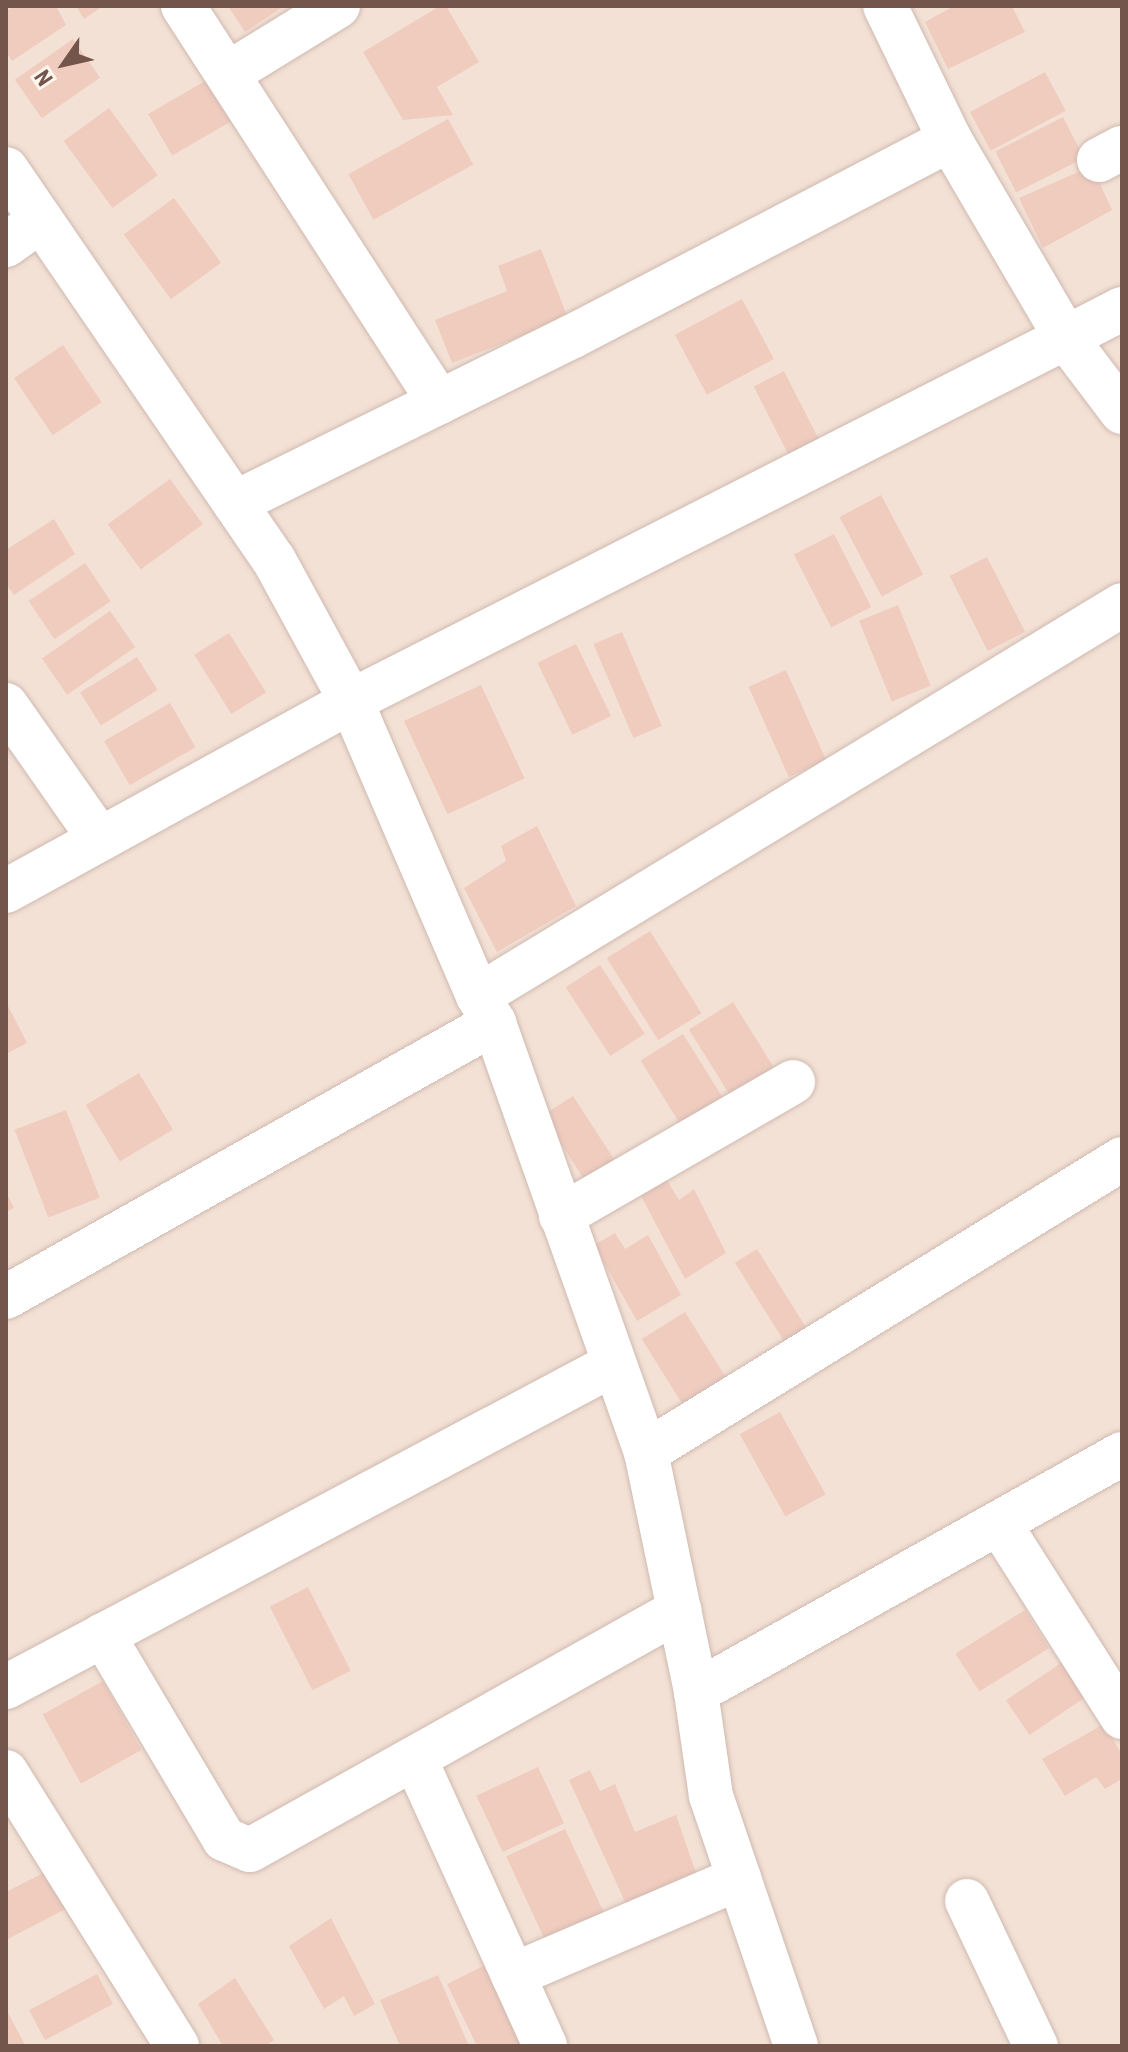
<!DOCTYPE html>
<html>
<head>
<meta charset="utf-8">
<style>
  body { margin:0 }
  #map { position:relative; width:1128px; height:2052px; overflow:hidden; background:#fbf0e6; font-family:"Roboto Condensed",sans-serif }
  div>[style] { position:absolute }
  .residential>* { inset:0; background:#f3e1d5; transform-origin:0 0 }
  .building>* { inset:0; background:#f0ccbf; transform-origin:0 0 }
  .roads { filter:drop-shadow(0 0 2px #cfb9b0) drop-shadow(0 0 2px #cfb9b0) }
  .minor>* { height:44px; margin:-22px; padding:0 22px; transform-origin:22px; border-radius:22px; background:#fff }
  span { translate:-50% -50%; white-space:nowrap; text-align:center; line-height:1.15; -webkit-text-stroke:6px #fef5ec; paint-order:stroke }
  .frame { position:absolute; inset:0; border:8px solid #74554c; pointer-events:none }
  .north { position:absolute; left:24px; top:24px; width:80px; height:80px; -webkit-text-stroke:6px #fef5ec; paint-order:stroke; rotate:236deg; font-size:22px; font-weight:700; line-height:32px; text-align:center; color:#74554c }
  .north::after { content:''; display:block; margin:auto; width:28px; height:36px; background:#74554c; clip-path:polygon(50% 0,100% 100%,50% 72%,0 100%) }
</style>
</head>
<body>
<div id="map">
  <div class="residential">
    <i style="left:6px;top:6px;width:1116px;height:2040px"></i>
  </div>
  <div class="building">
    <i style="clip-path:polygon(13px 6px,56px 6px,66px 25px,12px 61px,6px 52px,6px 11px)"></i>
    <i style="clip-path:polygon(76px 6px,103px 6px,84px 19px)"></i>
    <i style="clip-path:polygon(228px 6px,284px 6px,245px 32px)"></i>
    <i style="clip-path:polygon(440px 6px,446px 6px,479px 62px,437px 87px,453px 115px,403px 120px,363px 52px)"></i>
    <i style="clip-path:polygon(954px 6px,1012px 6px,1025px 32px,948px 69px,925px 22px)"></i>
    <i style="left:73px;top:39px;width:47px;height:71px;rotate:55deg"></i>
    <i style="left:1045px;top:72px;width:44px;height:85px;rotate:62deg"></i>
    <i style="left:207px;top:80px;width:48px;height:68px;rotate:60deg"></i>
    <i style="left:109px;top:108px;width:83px;height:56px;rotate:54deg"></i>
    <i style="left:1063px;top:117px;width:46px;height:76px;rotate:63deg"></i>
    <i style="left:448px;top:119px;width:52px;height:114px;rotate:61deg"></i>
    <i style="clip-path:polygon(1092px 166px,1112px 210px,1043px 248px,1019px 198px)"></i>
    <i style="left:174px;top:198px;width:80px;height:62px;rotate:54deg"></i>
    <i style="clip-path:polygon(541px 249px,568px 318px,452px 363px,435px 320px,507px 291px,498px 266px)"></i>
    <i style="left:742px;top:299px;width:68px;height:76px;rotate:62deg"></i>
    <i style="left:63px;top:345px;width:69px;height:59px;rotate:56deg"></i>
    <i style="left:784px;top:371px;width:85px;height:34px;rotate:63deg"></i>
    <i style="left:170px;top:479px;width:56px;height:77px;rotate:54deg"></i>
    <i style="left:881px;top:495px;width:90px;height:47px;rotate:62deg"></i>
    <i style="clip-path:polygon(54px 519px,75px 554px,14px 595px,6px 584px,6px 550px)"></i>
    <i style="left:834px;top:534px;width:82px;height:45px;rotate:63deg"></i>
    <i style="left:987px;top:557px;width:84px;height:42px;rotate:63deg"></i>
    <i style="left:85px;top:563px;width:46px;height:68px;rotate:56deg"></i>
    <i style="left:898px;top:605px;width:87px;height:42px;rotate:68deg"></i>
    <i style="left:110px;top:611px;width:44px;height:83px;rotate:55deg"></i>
    <i style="left:622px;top:632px;width:102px;height:31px;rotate:67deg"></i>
    <i style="left:229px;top:633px;width:70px;height:41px;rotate:58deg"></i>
    <i style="left:576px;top:644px;width:80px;height:43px;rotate:64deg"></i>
    <i style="left:137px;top:657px;width:39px;height:67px;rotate:58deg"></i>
    <i style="left:786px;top:670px;width:99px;height:41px;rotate:66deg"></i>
    <i style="left:481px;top:685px;width:103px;height:85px;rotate:65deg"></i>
    <i style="left:170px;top:703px;width:51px;height:76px;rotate:60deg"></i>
    <i style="clip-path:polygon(537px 826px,576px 906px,497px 952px,464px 888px,506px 861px,501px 846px)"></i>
    <i style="left:650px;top:931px;width:97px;height:51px;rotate:58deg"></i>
    <i style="left:600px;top:965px;width:82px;height:41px;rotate:57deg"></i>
    <i style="clip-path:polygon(6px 1002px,27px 1043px,6px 1054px)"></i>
    <i style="left:733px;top:1002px;width:78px;height:52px;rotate:58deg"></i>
    <i style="left:683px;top:1034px;width:81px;height:50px;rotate:58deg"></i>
    <i style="left:139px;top:1073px;width:66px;height:62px;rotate:59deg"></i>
    <i style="left:573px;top:1096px;width:78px;height:36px;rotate:57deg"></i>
    <i style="left:66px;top:1110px;width:94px;height:55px;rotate:69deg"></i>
    <i style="clip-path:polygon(667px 1180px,679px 1200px,694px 1189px,726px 1253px,685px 1279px,641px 1196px)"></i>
    <i style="clip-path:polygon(6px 1192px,14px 1208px,6px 1212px)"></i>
    <i style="clip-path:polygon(615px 1233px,625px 1249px,648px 1235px,681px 1295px,637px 1321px,594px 1245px)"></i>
    <i style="left:757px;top:1249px;width:107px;height:26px;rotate:58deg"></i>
    <i style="left:685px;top:1312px;width:84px;height:51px;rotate:58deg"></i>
    <i style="left:780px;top:1412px;width:94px;height:46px;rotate:61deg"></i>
    <i style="left:308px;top:1587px;width:94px;height:43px;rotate:63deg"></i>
    <i style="left:1025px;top:1610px;width:45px;height:82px;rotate:58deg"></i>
    <i style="left:1064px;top:1661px;width:42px;height:70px;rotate:56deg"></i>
    <i style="left:103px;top:1681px;width:79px;height:69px;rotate:61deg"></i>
    <i style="clip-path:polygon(1104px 1724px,1122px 1755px,1122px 1779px,1105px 1789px,1096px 1777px,1065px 1796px,1042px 1759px)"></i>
    <i style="left:538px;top:1767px;width:62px;height:68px;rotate:65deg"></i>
    <i style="clip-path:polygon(590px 1770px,600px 1791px,615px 1784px,635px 1832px,676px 1815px,696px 1873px,627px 1906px,569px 1780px)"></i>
    <i style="left:565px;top:1829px;width:97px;height:65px;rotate:65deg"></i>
    <i style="clip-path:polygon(57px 1866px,77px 1903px,6px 1940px,6px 1892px)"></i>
    <i style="clip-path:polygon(331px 1918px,375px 2004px,354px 2016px,344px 1996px,324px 2009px,289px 1946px)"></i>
    <i style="clip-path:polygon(493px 1961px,534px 2046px,477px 2046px,447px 1984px)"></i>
    <i style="left:97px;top:1974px;width:34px;height:77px;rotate:62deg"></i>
    <i style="clip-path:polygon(438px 1975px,469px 2046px,400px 2046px,380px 2000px)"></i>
    <i style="clip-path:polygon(235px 1978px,274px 2040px,265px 2046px,223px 2046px,198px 2004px)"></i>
    <i style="clip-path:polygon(6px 2009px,25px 2045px,23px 2046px,6px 2046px)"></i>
  </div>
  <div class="roads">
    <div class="minor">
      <i style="left:183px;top:6px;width:472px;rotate:57.1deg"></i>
      <i style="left:885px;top:6px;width:149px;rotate:64.1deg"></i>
      <i style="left:950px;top:140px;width:229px;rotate:59.6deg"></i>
      <i style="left:1066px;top:338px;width:93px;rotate:52.9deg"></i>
      <i style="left:229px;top:73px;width:128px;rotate:-31.6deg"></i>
      <i style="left:1099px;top:160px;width:26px;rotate:-28deg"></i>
      <i style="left:6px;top:169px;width:474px;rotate:55.6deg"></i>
      <i style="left:274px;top:560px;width:161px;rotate:61.4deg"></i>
      <i style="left:351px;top:701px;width:321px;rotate:66.7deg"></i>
      <i style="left:478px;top:996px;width:31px;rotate:59deg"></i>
      <i style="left:494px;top:1023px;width:455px;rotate:70.5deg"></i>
      <i style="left:646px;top:1452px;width:245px;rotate:78.2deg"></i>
      <i style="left:696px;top:1692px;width:105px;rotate:81.8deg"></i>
      <i style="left:711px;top:1796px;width:264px;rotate:71.2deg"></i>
      <i style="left:6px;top:245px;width:43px;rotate:-35.5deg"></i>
      <i style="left:235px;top:503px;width:377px;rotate:-26.3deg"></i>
      <i style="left:573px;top:336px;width:425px;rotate:-27.5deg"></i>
      <i style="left:6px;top:705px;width:164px;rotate:55deg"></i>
      <i style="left:6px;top:891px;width:394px;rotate:-28.8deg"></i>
      <i style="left:351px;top:701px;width:865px;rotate:-26.95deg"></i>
      <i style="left:478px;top:996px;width:753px;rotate:-31.26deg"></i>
      <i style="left:561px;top:1216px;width:268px;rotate:-30deg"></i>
      <i style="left:6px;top:1297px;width:560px;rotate:-29.31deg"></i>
      <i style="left:646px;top:1452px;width:559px;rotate:-31.61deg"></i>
      <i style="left:999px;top:1523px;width:230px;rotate:57.6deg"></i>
      <i style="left:103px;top:1635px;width:237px;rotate:59.3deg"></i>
      <i style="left:224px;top:1839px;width:28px;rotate:23deg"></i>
      <i style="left:250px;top:1850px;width:492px;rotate:-29.2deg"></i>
      <i style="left:6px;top:1687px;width:686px;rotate:-27.98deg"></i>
      <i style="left:696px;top:1692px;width:488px;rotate:-29.2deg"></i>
      <i style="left:416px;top:1761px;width:313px;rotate:65.6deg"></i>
      <i style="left:6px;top:1772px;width:323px;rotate:58deg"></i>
      <i style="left:967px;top:1901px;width:161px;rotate:64.6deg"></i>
      <i style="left:513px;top:1975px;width:246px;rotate:-23.2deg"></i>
    </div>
  </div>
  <div class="frame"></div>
  <div class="north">N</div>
</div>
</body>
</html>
